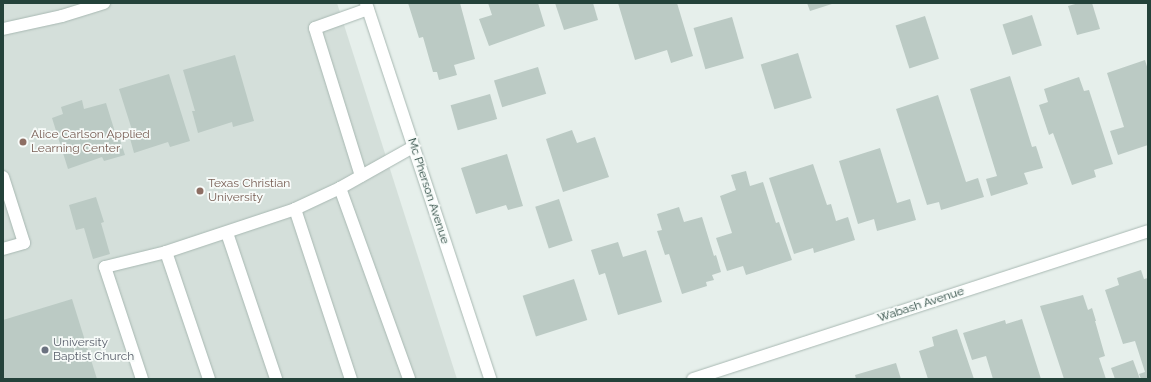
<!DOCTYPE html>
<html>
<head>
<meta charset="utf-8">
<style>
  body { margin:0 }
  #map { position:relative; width:1151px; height:382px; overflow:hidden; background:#e6efeb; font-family:Raleway,sans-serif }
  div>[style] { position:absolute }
  .built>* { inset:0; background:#d4dfda }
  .building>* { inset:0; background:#bbcac4; transform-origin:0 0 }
  .roads { filter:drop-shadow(0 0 1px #a8b8b2) drop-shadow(0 0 1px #a8b8b2) }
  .service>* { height:12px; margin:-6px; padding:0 6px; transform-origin:6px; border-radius:6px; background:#fff }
  .minor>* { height:12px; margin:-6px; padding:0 6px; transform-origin:6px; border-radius:6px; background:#fff }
  .dots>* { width:11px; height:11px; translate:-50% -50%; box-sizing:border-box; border:2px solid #f7fbf9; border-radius:50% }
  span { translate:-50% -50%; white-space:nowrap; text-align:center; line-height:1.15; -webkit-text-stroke:3.5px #f7fbf9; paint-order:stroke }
  .education-label { font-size:12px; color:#785e54 }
  .left { translate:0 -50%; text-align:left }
  .street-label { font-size:12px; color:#24423a }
  .worship-label { font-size:12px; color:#5b616d }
  .frame { position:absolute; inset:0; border:4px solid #24423a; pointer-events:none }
</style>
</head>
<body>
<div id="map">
  <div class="built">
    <i style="clip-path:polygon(3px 3px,337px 3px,457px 379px,3px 379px)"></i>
  </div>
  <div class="building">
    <i style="clip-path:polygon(408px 3px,460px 3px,475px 59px,454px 65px,457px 75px,439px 80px,437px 72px,433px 72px,423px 37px,419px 38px)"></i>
    <i style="clip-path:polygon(488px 3px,538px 3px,545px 26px,489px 46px,479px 19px,492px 15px)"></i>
    <i style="clip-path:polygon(555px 3px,593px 3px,598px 20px,564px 30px)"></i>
    <i style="clip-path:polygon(618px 3px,677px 3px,693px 56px,671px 63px,667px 50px,635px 60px)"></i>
    <i style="clip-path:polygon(807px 3px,835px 3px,810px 11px)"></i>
    <i style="clip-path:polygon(1079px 3px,1092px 3px,1100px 29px,1077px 35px,1068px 6px)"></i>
    <i style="left:1032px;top:15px;width:32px;height:31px;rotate:72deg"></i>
    <i style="left:925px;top:16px;width:45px;height:31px;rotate:72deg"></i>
    <i style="left:732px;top:17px;width:43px;height:40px;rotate:74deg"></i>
    <i style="left:798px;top:53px;width:47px;height:39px;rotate:73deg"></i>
    <i style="clip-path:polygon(235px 55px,254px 121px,233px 127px,232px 122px,198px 133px,192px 111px,195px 111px,183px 70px)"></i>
    <i style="clip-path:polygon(1145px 60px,1148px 70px,1148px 145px,1118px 155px,1110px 131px,1124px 127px,1107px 73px)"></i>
    <i style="left:538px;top:67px;width:28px;height:46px;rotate:73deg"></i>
    <i style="clip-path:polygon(169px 74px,190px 141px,170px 147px,168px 142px,134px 153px,128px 131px,132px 130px,119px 89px)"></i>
    <i style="clip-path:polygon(1010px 76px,1032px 147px,1036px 146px,1043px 168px,1024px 173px,1028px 184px,991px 196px,986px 179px,997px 176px,970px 89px)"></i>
    <i style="clip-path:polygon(1079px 77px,1084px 91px,1089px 90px,1113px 164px,1094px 170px,1096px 177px,1072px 185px,1053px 133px,1049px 135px,1039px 105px,1048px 102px,1044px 89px)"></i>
    <i style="left:490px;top:94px;width:26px;height:41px;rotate:74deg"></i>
    <i style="clip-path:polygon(938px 95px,966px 182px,978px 178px,984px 197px,941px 210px,939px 202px,927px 205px,896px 109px)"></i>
    <i style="clip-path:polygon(82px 100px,84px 109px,106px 103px,115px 132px,117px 131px,125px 155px,104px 161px,102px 157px,68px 169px,52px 118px,63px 114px,61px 107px)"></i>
    <i style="clip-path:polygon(572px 130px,577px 143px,595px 137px,609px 177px,563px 192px,546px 139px)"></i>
    <i style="clip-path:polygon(880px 148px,897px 203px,910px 199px,916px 220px,877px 231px,874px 219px,858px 224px,839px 161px)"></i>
    <i style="clip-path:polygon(507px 154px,523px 206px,508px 210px,506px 205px,476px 214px,461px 168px)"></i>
    <i style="clip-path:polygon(813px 164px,827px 205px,831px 204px,836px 221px,848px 217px,855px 240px,814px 253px,813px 248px,794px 254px,769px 178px)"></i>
    <i style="clip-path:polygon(746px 171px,750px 186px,763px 182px,776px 223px,779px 222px,792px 260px,746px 275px,743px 266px,727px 271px,716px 238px,732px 233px,720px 196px,736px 190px,731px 175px)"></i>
    <i style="clip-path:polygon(96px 197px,104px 222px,101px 223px,110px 254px,93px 259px,84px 228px,76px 230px,69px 205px)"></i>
    <i style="left:559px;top:199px;width:44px;height:25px;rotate:72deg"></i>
    <i style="clip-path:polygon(679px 207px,684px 222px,702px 217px,714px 256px,716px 255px,721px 272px,712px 275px,714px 280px,706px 282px,707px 286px,682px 294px,669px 254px,665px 255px,657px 231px,662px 230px,657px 214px)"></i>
    <i style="clip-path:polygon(618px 242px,623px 257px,646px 250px,662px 302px,618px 315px,605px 273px,599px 275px,591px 250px)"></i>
    <i style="clip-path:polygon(1141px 270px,1144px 279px,1148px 278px,1148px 379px,1141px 379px,1139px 374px,1145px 372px,1135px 341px,1123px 344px,1105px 290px,1119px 285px,1117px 278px)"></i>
    <i style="left:574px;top:279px;width:43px;height:54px;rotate:72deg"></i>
    <i style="clip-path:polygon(1083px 295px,1088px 310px,1092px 308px,1096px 321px,1095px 321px,1105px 356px,1099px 358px,1106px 379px,1064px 379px,1040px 306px)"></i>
    <i style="clip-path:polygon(72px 299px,97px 379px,3px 379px,3px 320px)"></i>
    <i style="clip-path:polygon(1022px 319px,1041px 379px,993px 379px,986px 356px,972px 360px,963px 333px,1005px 320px,1006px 324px)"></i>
    <i style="clip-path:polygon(957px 329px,974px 379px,928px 379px,919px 351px,934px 346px,932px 337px)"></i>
    <i style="clip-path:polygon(1133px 360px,1140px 379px,1115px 379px,1111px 368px)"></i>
    <i style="clip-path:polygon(896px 363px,901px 379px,856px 379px,855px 375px)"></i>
  </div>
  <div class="roads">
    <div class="service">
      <i style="left:3px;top:29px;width:60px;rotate:-12.4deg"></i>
      <i style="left:361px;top:176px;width:155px;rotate:-107.3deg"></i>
      <i style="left:315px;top:28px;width:56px;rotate:-19.7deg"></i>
      <i style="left:3px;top:177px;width:69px;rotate:72.3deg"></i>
      <i style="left:24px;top:243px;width:22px;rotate:164deg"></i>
      <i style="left:340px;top:188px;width:203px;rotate:70.1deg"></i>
      <i style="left:295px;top:209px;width:179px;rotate:71.8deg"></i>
      <i style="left:227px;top:233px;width:154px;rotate:71.4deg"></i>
      <i style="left:166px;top:252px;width:134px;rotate:71.3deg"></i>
      <i style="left:142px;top:379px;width:118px;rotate:-108.3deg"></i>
      <i style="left:105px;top:267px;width:63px;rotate:-13.8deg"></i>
      <i style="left:166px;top:252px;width:136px;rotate:-18.4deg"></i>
      <i style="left:295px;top:209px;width:50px;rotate:-25deg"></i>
      <i style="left:340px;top:188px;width:84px;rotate:-29.3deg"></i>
    </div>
    <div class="minor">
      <i style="left:366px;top:3px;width:396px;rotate:71.7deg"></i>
      <i style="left:62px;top:16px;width:44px;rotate:-17.2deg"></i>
      <i style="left:693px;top:379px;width:478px;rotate:-18deg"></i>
    </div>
  </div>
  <div class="dots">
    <i style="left:23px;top:142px;background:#8d6e63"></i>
    <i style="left:200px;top:191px;background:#8d6e63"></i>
    <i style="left:45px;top:350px;background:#6b7280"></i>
  </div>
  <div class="education-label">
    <span class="left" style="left:31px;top:142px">Alice Carlson Applied<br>Learning Center</span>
    <span class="left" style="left:208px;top:191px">Texas Christian<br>University</span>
  </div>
  <div class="street-label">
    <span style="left:428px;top:191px;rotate:72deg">Mc Pherson Avenue</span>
    <span style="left:921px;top:305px;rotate:-18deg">Wabash Avenue</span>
  </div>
  <div class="worship-label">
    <span class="left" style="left:53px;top:350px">University<br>Baptist Church</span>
  </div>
  <div class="frame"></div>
</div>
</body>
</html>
